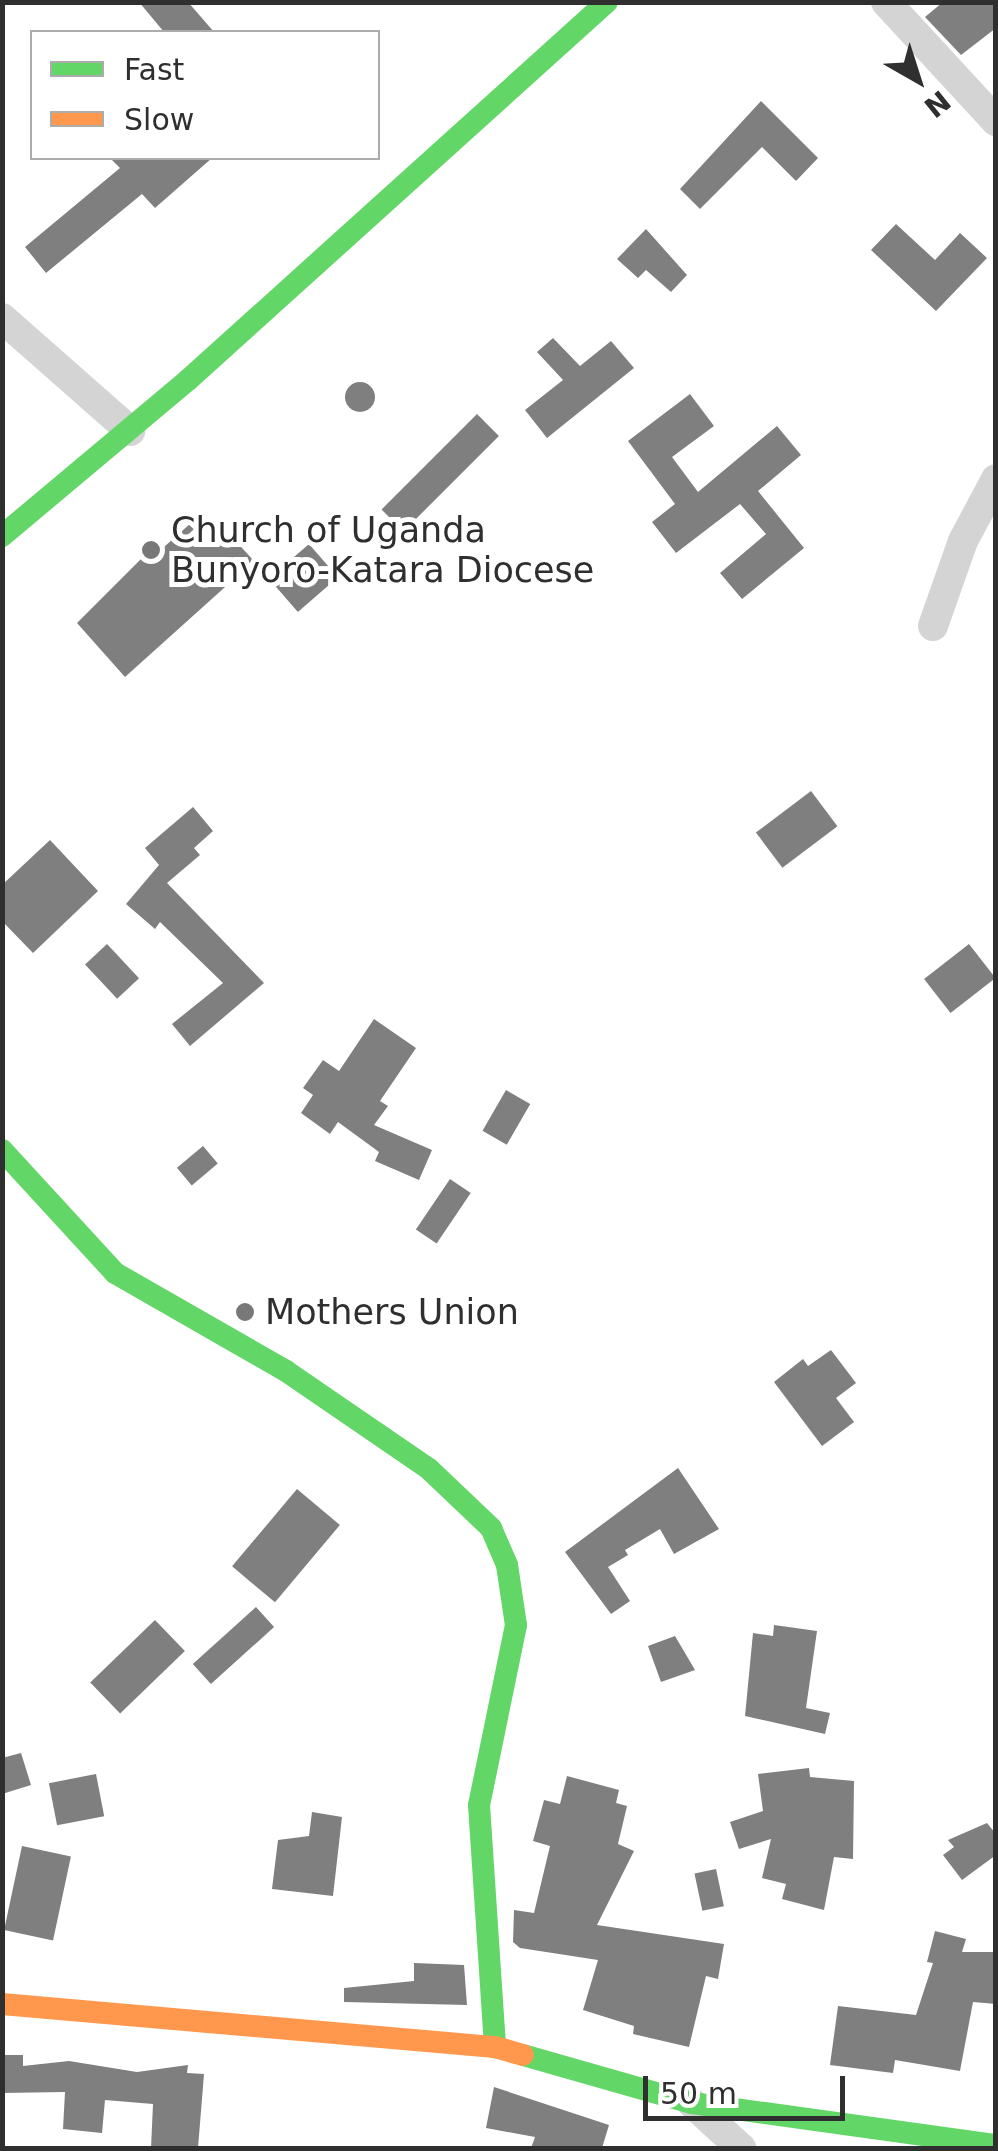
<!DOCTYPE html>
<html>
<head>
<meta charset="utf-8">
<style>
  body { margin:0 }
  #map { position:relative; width:998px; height:2151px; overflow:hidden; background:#fff; font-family:"DejaVu Sans",sans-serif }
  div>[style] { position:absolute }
  .building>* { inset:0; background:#7f7f7f; transform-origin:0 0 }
  .round { border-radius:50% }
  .street>* { height:30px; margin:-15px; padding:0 15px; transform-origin:15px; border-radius:15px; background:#d4d4d4 }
  .fast>* { height:22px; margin:-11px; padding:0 11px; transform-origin:11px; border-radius:11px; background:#63d668 }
  .slow>* { height:22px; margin:-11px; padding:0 11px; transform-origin:11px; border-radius:11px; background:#ff974d }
  .dots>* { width:28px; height:28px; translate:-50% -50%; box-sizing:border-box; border:5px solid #fff; border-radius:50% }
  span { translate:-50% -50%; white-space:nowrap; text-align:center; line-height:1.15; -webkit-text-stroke:10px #fff; paint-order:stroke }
  .poi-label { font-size:35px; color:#2f2f2f }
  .left { translate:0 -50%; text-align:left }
  .frame { position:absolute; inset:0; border:5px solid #2f2f2f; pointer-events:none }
  .legend { position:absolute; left:30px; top:30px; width:350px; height:130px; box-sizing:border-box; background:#fff; border:2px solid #acacac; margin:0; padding:12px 18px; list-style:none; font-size:30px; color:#2f2f2f }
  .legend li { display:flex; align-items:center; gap:20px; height:50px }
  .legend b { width:50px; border:2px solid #acacac }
  .north { position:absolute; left:868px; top:30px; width:100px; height:100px; -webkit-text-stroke:8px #fff; paint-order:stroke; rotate:141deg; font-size:28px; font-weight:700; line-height:40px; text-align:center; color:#2f2f2f }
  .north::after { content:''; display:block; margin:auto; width:35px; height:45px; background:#2f2f2f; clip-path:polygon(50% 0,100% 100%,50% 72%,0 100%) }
  .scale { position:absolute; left:643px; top:2076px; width:202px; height:45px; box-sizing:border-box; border:5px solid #2f2f2f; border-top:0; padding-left:12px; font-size:30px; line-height:35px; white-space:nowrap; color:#2f2f2f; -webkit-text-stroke:8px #fff; paint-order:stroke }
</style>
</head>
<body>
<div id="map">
  <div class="building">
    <i style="clip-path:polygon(139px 2px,188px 2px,214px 32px,164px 32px)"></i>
    <i style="clip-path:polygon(943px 2px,996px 2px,996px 28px,961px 55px,925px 17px)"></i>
    <i style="clip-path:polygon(761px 101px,818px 158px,796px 181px,762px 147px,700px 209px,680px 189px)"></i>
    <i style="clip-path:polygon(110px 158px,212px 158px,155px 208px,142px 194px,46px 273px,25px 247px,120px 168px)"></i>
    <i style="clip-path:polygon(896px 224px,935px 260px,960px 233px,987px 258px,936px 311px,871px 250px)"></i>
    <i style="clip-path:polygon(646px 229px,687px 275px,671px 292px,646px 270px,638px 278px,617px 259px)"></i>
    <i style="clip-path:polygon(553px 338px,580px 366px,611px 341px,634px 368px,547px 438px,525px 410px,563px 380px,537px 352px)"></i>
    <i class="round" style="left:345px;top:382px;width:30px;height:30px"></i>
    <i style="clip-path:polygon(690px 394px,714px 426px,672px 457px,698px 492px,777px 426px,801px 455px,758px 491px,804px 548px,742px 599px,720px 573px,766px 534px,740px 504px,676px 553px,652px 522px,675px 504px,628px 441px)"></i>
    <i style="left:477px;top:414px;width:31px;height:135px;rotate:45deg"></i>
    <i style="clip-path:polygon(199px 516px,214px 533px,222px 526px,254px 561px,125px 677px,77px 623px,143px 557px,147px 562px)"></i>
    <i style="left:309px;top:544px;width:44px;height:53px;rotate:49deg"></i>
    <i style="left:811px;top:791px;width:44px;height:69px;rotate:53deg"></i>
    <i style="clip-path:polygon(193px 807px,213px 831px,194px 848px,200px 855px,167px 883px,264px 983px,190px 1046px,172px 1024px,223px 983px,160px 922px,155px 929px,126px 904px,159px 865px,145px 848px)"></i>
    <i style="clip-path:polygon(50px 840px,98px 891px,33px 953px,2px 921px,2px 885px)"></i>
    <i style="left:107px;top:944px;width:47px;height:30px;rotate:47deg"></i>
    <i style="left:969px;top:944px;width:43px;height:57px;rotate:52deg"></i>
    <i style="clip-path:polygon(374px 1019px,416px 1048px,380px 1101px,388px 1106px,374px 1125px,432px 1150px,419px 1180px,375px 1161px,379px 1152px,338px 1122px,330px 1134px,301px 1113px,313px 1095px,303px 1088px,323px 1060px,339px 1071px)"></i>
    <i style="left:506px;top:1090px;width:28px;height:47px;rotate:30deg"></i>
    <i style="left:203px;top:1146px;width:23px;height:34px;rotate:50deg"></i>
    <i style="left:450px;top:1179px;width:25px;height:61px;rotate:34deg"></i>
    <i style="clip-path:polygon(831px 1350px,856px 1383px,836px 1398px,854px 1422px,822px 1446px,774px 1382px,803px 1359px,808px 1366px)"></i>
    <i style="clip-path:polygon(678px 1468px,719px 1529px,674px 1554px,660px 1529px,625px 1550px,628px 1555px,608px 1567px,630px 1601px,611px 1614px,565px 1552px)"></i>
    <i style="left:297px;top:1489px;width:56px;height:101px;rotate:40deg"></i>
    <i style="left:256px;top:1607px;width:27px;height:85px;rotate:48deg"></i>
    <i style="left:155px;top:1620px;width:43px;height:90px;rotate:46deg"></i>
    <i style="clip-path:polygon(774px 1625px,817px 1631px,806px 1708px,830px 1713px,825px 1734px,745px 1716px,753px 1633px,773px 1636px)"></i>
    <i style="clip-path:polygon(675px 1636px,695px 1670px,661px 1682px,648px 1646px)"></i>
    <i style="clip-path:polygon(21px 1753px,31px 1785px,2px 1794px,2px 1758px)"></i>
    <i style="clip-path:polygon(809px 1768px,810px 1777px,854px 1781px,853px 1859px,834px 1857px,824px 1910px,782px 1899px,786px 1884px,762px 1878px,771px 1839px,739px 1849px,730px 1822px,763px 1811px,758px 1774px)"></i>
    <i style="left:96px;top:1774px;width:43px;height:48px;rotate:79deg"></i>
    <i style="clip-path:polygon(567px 1776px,619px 1790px,616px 1803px,627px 1806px,618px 1844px,634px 1851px,597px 1925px,724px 1944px,718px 1979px,706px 1976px,689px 2047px,633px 2034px,634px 2026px,583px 2010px,598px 1960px,520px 1948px,513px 1942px,514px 1910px,534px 1913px,550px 1846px,533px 1841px,544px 1800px,560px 1804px)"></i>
    <i style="clip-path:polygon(312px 1812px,342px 1817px,333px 1896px,272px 1889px,278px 1840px,309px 1836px)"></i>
    <i style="clip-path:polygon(987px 1823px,996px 1834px,996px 1855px,962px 1880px,943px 1855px,954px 1847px,948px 1840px)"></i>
    <i style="left:22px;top:1846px;width:50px;height:86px;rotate:12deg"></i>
    <i style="left:716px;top:1869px;width:38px;height:22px;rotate:78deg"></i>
    <i style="clip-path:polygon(935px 1931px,966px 1939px,962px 1952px,996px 1952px,996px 2004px,973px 2002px,960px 2071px,895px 2060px,893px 2073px,830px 2065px,838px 2006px,916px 2015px,933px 1963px,927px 1962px)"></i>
    <i style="clip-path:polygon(414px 1963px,464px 1965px,467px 2005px,344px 2002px,344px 1988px,414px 1981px)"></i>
    <i style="clip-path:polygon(2px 2055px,23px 2055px,23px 2066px,69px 2061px,137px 2072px,188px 2065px,187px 2073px,204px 2074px,198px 2148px,151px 2148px,153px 2104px,105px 2100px,102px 2133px,63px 2129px,65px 2092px,2px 2093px)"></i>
    <i style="clip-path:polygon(494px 2087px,609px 2125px,602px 2148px,531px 2148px,535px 2137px,486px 2128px)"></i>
  </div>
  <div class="street">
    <i style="left:886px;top:2px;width:162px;rotate:47.3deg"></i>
    <i style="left:2px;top:318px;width:171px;rotate:41.4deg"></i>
    <i style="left:933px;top:626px;width:90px;rotate:-70.6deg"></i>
    <i style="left:963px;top:541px;width:70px;rotate:-62deg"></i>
    <i style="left:692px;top:2103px;width:67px;rotate:42.6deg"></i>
  </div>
  <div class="fast">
    <i style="left:2px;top:536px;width:243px;rotate:-40deg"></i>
    <i style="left:188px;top:380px;width:564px;rotate:-42.06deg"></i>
    <i style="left:2px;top:1150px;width:167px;rotate:47.4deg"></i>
    <i style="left:115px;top:1273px;width:197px;rotate:29.8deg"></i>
    <i style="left:286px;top:1371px;width:173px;rotate:34.4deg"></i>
    <i style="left:429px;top:1469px;width:86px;rotate:43.6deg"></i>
    <i style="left:491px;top:1528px;width:40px;rotate:66.6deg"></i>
    <i style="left:507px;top:1565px;width:61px;rotate:81.5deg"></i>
    <i style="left:516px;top:1625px;width:184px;rotate:101.6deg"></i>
    <i style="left:479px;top:1805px;width:243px;rotate:86.2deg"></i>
    <i style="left:523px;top:2055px;width:176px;rotate:15.9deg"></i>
    <i style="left:692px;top:2103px;width:307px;rotate:7.9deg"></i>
  </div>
  <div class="slow">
    <i style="left:2px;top:2004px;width:495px;rotate:5deg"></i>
    <i style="left:495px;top:2047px;width:29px;rotate:16deg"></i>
  </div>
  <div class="dots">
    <i style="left:151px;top:550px;background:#787878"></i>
    <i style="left:245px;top:1312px;background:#787878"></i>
  </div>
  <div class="poi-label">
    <span class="left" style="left:171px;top:550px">Church of Uganda<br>Bunyoro-Katara Diocese</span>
    <span class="left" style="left:265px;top:1312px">Mothers Union</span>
  </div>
  <div class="frame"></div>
  <ul class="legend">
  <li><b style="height:12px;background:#63d668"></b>Fast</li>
  <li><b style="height:12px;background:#ff974d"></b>Slow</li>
  </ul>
  <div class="north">N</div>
  <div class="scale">50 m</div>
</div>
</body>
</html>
